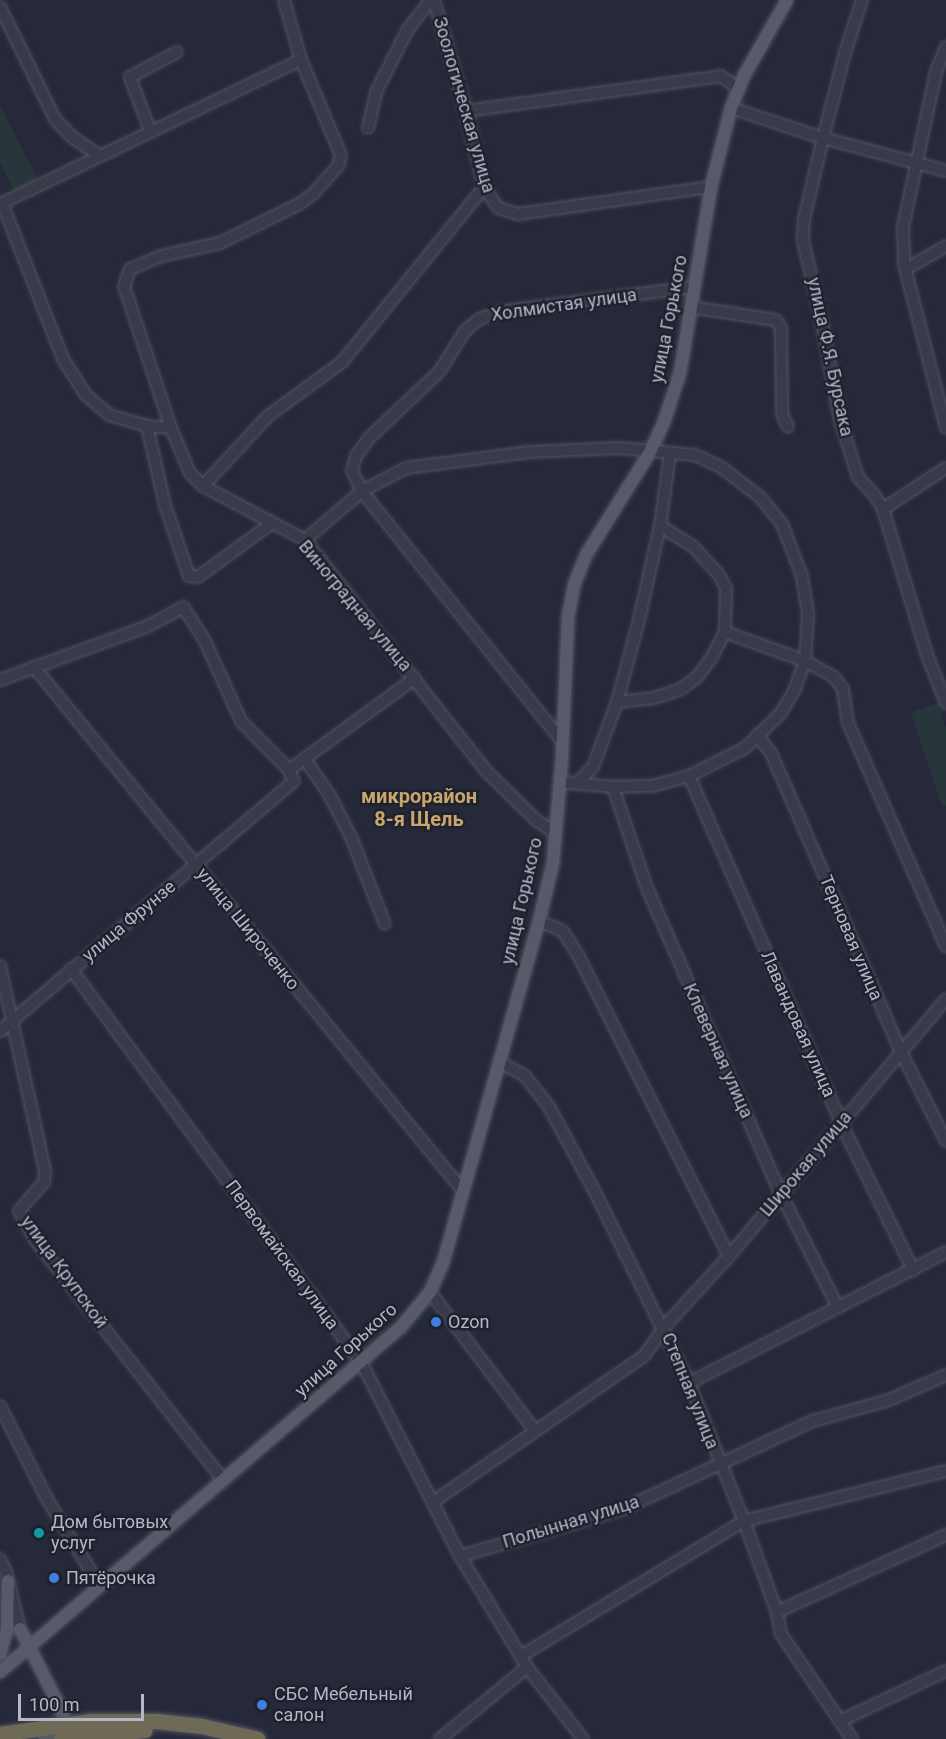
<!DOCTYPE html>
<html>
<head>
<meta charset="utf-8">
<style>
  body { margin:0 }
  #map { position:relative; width:946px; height:1739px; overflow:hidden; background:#252939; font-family:Roboto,sans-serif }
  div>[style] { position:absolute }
  .green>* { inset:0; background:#28363b }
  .roads { filter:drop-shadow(0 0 2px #515461) drop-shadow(0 0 2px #515461) }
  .minor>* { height:10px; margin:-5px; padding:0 5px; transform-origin:5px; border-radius:5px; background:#383c4a }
  .major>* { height:12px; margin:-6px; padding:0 6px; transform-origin:6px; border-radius:6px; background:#575b69 }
  .highway>* { height:15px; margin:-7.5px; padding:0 7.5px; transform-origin:7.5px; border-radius:7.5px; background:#6f6a56 }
  .dots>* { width:16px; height:16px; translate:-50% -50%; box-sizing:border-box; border:3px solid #1e212e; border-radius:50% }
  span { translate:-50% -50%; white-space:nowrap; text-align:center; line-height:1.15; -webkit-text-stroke:5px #1e212e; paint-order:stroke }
  .street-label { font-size:18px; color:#b4b7c5 }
  .poi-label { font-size:18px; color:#b4b7c5 }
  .left { translate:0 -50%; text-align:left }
  .neighbourhood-label { font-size:20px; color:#c9a76b; font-weight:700 }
  .scale { position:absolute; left:18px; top:1694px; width:126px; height:27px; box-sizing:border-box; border:3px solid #b4b7c5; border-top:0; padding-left:8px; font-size:18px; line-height:21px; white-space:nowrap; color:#b4b7c5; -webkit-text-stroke:4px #1e212e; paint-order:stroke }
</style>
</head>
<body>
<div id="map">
  <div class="green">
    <i style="clip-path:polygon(0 106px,38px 179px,13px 190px,0 162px)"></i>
    <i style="clip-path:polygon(938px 703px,946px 728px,946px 805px,942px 806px,911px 712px)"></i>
  </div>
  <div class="roads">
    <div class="minor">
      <i style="left:284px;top:0;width:62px;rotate:74.2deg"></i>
      <i style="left:301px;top:60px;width:103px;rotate:67.2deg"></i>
      <i style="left:341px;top:155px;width:11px;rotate:105deg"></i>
      <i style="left:338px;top:166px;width:38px;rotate:132deg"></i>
      <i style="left:313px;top:194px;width:17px;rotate:144deg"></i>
      <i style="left:299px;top:204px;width:88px;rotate:153.7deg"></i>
      <i style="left:220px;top:243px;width:60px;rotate:167.6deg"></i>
      <i style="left:161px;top:256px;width:34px;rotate:157deg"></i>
      <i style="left:130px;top:269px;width:18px;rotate:109deg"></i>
      <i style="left:124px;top:286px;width:150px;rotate:71.7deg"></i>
      <i style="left:171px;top:428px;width:49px;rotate:67.1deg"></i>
      <i style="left:190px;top:473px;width:18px;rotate:45deg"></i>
      <i style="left:203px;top:486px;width:115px;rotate:27.9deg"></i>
      <i style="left:305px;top:540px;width:296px;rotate:51.9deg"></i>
      <i style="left:488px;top:773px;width:67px;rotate:44.4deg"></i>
      <i style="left:536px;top:820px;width:25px;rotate:34deg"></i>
      <i style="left:434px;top:0;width:116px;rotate:73.9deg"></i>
      <i style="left:466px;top:111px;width:78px;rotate:76.7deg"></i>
      <i style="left:484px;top:187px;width:25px;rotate:56deg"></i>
      <i style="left:498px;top:208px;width:21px;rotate:17deg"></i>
      <i style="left:518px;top:214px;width:195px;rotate:-8deg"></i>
      <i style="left:862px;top:0;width:56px;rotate:107.8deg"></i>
      <i style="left:845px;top:53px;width:88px;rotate:104.5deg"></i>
      <i style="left:823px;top:138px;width:83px;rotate:103.2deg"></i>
      <i style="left:804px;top:219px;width:22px;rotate:93deg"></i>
      <i style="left:803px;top:241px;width:78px;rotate:76.7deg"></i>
      <i style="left:821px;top:317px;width:105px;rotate:79.5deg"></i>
      <i style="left:840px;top:420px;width:60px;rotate:72.5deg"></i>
      <i style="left:858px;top:477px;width:25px;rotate:48deg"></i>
      <i style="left:875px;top:496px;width:15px;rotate:58deg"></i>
      <i style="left:883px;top:509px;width:152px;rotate:73.2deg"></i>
      <i style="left:927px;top:655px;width:52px;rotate:68.4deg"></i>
      <i style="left:0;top:7px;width:125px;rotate:63.8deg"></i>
      <i style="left:55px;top:119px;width:25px;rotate:47deg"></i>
      <i style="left:72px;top:137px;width:34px;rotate:34deg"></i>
      <i style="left:946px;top:47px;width:27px;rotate:112deg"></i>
      <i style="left:936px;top:72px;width:158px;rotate:102deg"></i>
      <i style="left:903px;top:227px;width:37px;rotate:88deg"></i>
      <i style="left:904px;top:264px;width:169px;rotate:75.6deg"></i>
      <i style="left:731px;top:108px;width:97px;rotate:18.1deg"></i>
      <i style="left:823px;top:138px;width:127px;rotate:15deg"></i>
      <i style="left:466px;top:111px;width:257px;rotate:-7.8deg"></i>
      <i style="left:721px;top:76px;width:22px;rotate:36deg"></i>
      <i style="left:368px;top:128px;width:37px;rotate:-77deg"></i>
      <i style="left:376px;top:92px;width:71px;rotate:-63.1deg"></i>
      <i style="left:408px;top:29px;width:37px;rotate:-52deg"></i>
      <i style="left:150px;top:130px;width:57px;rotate:-110.7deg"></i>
      <i style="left:130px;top:77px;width:53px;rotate:-28deg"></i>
      <i style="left:2px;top:203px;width:168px;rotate:68.6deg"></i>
      <i style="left:63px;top:359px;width:41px;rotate:57.8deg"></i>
      <i style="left:85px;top:394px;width:32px;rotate:41deg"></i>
      <i style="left:109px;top:415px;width:40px;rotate:16deg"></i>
      <i style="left:147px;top:426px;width:24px;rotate:5deg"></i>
      <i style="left:0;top:204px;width:334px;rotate:-25.6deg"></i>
      <i style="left:906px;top:269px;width:46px;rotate:-29.9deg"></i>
      <i style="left:690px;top:307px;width:87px;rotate:8.6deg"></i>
      <i style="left:776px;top:320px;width:9px;rotate:58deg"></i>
      <i style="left:781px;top:328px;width:86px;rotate:89.3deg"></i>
      <i style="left:782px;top:414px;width:14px;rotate:65deg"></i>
      <i style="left:147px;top:426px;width:81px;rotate:77.2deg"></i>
      <i style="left:165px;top:505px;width:75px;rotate:71.3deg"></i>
      <i style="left:189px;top:576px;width:9px;rotate:6deg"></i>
      <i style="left:198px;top:577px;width:92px;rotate:-36.1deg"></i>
      <i style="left:203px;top:486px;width:96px;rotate:-47.1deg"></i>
      <i style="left:268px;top:416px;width:92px;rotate:-36.1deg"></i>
      <i style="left:342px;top:362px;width:225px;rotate:-50.9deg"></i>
      <i style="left:883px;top:509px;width:75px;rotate:-33.1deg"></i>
      <i style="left:305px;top:540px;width:75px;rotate:-40.7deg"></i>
      <i style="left:362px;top:491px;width:50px;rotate:-27.6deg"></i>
      <i style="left:406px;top:468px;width:124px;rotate:-7.4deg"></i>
      <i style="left:529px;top:452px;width:91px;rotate:-2.5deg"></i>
      <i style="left:620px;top:448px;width:75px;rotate:5.3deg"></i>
      <i style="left:695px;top:455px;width:29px;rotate:25deg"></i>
      <i style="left:721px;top:467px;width:49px;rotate:37.6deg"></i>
      <i style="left:760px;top:497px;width:35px;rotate:51deg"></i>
      <i style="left:782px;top:524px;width:56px;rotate:69deg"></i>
      <i style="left:802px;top:576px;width:39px;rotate:81deg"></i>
      <i style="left:808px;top:615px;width:46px;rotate:93.7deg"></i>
      <i style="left:805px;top:661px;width:32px;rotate:110deg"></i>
      <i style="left:794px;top:691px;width:26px;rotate:121deg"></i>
      <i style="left:781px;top:713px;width:50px;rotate:135.8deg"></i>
      <i style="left:745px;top:748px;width:63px;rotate:153.4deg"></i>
      <i style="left:689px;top:776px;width:38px;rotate:165deg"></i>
      <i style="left:652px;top:786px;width:39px;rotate:179deg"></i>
      <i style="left:613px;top:787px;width:53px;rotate:-174.6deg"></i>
      <i style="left:725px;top:632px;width:85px;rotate:19.9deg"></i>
      <i style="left:805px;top:661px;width:33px;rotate:29deg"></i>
      <i style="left:834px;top:677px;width:15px;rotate:53deg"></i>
      <i style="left:843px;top:689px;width:34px;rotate:82deg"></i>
      <i style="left:848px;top:723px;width:244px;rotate:66.3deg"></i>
      <i style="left:34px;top:667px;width:677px;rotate:50.69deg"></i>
      <i style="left:0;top:680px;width:158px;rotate:-20deg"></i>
      <i style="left:148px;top:626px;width:40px;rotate:-28deg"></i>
      <i style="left:183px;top:607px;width:40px;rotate:57.1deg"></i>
      <i style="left:205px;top:641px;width:88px;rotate:65.8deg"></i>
      <i style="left:241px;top:721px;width:69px;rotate:45.6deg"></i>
      <i style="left:289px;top:770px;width:12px;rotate:66deg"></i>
      <i style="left:294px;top:781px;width:386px;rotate:139.6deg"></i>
      <i style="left:617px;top:702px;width:37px;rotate:-6deg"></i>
      <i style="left:654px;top:698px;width:28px;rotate:-18deg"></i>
      <i style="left:681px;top:689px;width:20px;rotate:-37deg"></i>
      <i style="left:697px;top:677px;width:25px;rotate:-53deg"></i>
      <i style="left:712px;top:657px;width:28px;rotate:-63deg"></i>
      <i style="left:725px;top:632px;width:44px;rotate:-88.7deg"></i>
      <i style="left:726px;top:588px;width:15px;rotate:-118deg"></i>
      <i style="left:719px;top:575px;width:38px;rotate:-132deg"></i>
      <i style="left:694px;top:547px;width:40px;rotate:-148deg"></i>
      <i style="left:757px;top:735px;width:23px;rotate:52deg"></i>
      <i style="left:771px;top:753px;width:326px;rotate:66.5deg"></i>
      <i style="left:901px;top:1052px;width:100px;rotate:63.2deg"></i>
      <i style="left:562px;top:741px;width:320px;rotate:-128.7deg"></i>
      <i style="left:362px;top:491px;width:22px;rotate:-117deg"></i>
      <i style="left:352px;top:471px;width:16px;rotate:-75deg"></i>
      <i style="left:356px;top:456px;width:22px;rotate:-54deg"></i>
      <i style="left:369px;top:438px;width:96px;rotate:-43.3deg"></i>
      <i style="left:439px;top:372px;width:49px;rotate:-57.6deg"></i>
      <i style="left:465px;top:331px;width:18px;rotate:-41deg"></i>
      <i style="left:479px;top:319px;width:26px;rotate:-18deg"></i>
      <i style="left:504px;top:311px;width:191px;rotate:-7.2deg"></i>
      <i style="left:305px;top:759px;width:45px;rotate:56deg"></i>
      <i style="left:330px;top:796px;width:46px;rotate:62.9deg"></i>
      <i style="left:351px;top:837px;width:93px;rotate:68.7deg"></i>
      <i style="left:289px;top:770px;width:156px;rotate:-36.1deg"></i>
      <i style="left:689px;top:776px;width:379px;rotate:66.3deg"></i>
      <i style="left:841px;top:1123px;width:164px;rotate:63.9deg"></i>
      <i style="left:576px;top:784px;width:24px;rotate:-45deg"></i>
      <i style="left:593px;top:767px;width:69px;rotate:-69.7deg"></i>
      <i style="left:617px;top:702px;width:85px;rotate:-75deg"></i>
      <i style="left:639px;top:620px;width:96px;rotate:-77.4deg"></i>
      <i style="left:660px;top:526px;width:73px;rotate:-82.1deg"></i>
      <i style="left:613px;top:787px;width:107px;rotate:71.4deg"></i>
      <i style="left:647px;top:888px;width:334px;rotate:66.4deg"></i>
      <i style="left:781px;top:1194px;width:127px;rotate:63.4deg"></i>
      <i style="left:539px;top:921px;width:26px;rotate:23deg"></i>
      <i style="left:563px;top:931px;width:31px;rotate:58deg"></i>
      <i style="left:579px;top:957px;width:335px;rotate:63.4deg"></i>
      <i style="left:0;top:966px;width:210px;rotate:77.6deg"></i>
      <i style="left:45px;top:1171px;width:11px;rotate:95deg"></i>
      <i style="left:44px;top:1182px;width:38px;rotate:131deg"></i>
      <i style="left:19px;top:1211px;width:33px;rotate:61deg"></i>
      <i style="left:35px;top:1240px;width:306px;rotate:51.9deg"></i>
      <i style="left:71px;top:969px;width:488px;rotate:53.6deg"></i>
      <i style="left:361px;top:1362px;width:218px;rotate:63deg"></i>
      <i style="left:460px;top:1556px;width:130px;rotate:58.9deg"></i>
      <i style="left:527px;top:1667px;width:91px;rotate:52.1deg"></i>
      <i style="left:499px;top:1062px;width:30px;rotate:28deg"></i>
      <i style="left:525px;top:1076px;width:37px;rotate:52deg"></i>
      <i style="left:548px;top:1105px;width:99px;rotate:61.6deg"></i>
      <i style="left:595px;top:1192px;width:213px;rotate:63.8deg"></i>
      <i style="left:689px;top:1383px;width:149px;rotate:68.3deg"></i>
      <i style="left:744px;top:1521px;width:97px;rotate:70.1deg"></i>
      <i style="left:777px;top:1612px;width:22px;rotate:80deg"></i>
      <i style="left:781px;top:1634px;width:127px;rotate:55.9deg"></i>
      <i style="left:430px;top:1292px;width:174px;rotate:52.9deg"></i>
      <i style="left:689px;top:1383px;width:288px;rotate:-27deg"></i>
      <i style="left:0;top:1406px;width:106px;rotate:63.2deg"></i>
      <i style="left:48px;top:1501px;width:100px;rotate:58.5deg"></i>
      <i style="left:433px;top:1502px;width:257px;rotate:-34.7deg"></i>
      <i style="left:644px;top:1356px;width:35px;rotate:-55deg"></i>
      <i style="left:664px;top:1327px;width:96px;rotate:-47.5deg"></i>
      <i style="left:729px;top:1256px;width:336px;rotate:-49.8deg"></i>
      <i style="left:460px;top:1556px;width:170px;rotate:-16.1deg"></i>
      <i style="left:623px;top:1509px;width:209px;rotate:-24.9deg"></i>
      <i style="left:813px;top:1421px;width:79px;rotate:-15.4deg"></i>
      <i style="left:889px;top:1400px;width:62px;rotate:-23.7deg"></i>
      <i style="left:0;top:1559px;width:14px;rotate:65deg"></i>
      <i style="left:6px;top:1572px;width:59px;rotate:76.2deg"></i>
      <i style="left:777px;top:1612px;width:186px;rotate:-24.5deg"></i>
      <i style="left:521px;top:1656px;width:261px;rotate:-31.2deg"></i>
      <i style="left:744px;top:1521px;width:208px;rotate:-13.9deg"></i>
      <i style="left:840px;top:1721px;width:117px;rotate:-25.3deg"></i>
      <i style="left:440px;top:1739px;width:113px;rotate:-39.6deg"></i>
    </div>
    <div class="major">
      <i style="left:20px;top:1629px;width:94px;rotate:62.9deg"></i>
      <i style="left:63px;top:1713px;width:7px;rotate:82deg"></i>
      <i style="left:64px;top:1720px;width:13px;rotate:108deg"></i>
      <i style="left:60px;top:1732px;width:17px;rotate:156deg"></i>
      <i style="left:0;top:1654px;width:26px;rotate:-74deg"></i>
      <i style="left:7px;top:1629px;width:48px;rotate:-88.8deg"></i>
      <i style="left:0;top:1672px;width:529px;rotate:-40.71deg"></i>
      <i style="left:401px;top:1327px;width:45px;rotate:-50.4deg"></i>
      <i style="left:430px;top:1292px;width:32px;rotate:-66deg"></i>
      <i style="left:443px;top:1263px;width:355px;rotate:-74.3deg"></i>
      <i style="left:539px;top:921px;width:60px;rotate:-76.4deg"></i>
      <i style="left:553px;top:863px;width:106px;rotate:-85.1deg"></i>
      <i style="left:562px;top:757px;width:140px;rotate:-87.5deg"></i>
      <i style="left:568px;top:617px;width:33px;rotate:-79deg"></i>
      <i style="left:574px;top:585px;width:32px;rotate:-68deg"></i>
      <i style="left:586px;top:555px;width:121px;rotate:-58.1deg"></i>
      <i style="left:650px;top:452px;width:33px;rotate:-65deg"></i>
      <i style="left:664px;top:422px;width:52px;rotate:-71.9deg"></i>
      <i style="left:680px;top:373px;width:189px;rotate:-80.5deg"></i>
      <i style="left:711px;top:187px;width:81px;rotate:-75.8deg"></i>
      <i style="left:731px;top:108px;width:37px;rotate:-68deg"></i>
      <i style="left:745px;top:74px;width:85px;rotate:-60.4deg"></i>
    </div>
    <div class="highway">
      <i style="left:0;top:1734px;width:92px;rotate:-8.1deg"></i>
      <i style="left:91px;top:1721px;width:65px"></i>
      <i style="left:156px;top:1721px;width:46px;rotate:6.2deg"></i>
      <i style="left:202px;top:1726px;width:57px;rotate:13.1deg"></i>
      <i style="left:61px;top:1739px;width:84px;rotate:-6.1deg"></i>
    </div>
  </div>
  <div class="dots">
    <i style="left:436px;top:1322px;background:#3f7fe0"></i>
    <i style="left:39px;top:1533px;background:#0f9aa8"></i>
    <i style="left:54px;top:1578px;background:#3f7fe0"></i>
    <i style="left:262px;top:1705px;background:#3f7fe0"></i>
  </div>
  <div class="street-label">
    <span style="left:464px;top:105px;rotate:74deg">Зоологическая улица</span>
    <span style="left:564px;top:305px;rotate:-8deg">Холмистая улица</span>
    <span style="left:669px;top:319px;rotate:-79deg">улица Горького</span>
    <span style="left:830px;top:357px;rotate:78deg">улица Ф.Я. Бурсака</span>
    <span style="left:355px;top:606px;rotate:50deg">Виноградная улица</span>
    <span style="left:522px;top:901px;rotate:-77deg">улица Горького</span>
    <span style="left:129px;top:921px;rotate:-40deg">улица Фрунзе</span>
    <span style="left:248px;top:929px;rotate:51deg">улица Широченко</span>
    <span style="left:851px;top:938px;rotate:67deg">Терновая улица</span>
    <span style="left:798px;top:1024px;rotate:66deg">Лавандовая улица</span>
    <span style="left:718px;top:1051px;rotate:66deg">Клеверная улица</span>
    <span style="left:806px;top:1164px;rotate:-50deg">Широкая улица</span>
    <span style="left:282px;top:1255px;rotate:54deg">Первомайская улица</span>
    <span style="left:64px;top:1272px;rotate:54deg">улица Крупской</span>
    <span style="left:346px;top:1350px;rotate:-42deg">улица Горького</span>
    <span style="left:690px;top:1391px;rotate:68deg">Степная улица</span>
    <span style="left:571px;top:1522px;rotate:-17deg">Полынная улица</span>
  </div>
  <div class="poi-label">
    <span class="left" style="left:448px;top:1322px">Ozon</span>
    <span class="left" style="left:51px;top:1533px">Дом бытовых<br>услуг</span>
    <span class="left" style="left:66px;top:1578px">Пятёрочка</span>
    <span class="left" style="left:274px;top:1705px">СБС Мебельный<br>салон</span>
  </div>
  <div class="neighbourhood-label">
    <span style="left:419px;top:808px">микрорайон<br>8-я Щель</span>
  </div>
  <div class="scale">100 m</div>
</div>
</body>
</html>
